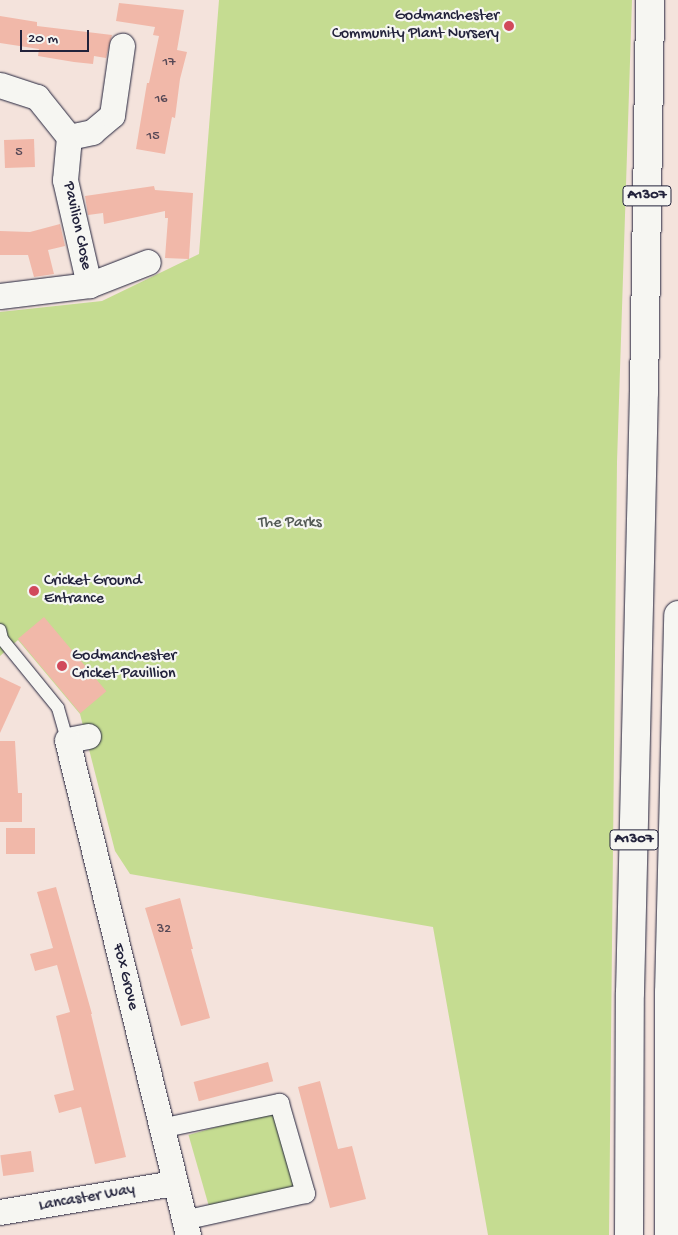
<!DOCTYPE html>
<html>
<head>
<meta charset="utf-8">
<style>
  body { margin:0 }
  #map { position:relative; width:678px; height:1235px; overflow:hidden; background:#f4e3dc; font-family:"Gochi Hand",sans-serif }
  div>[style] { position:absolute }
  .green>* { inset:0; background:#c5dc91; transform-origin:0 0 }
  .building>* { inset:0; background:#f1b8a9; transform-origin:0 0 }
  .roads { filter:drop-shadow(0 0 1px #22223b) drop-shadow(0 0 1px #22223b) }
  .service>* { height:12px; margin:-6px; padding:0 6px; transform-origin:6px; border-radius:6px; background:#f6f6f2 }
  .pedestrian>* { height:19px; margin:-9.5px; padding:0 9.5px; transform-origin:9.5px; border-radius:9.5px; background:#f6f6f2 }
  .minor>* { height:25px; margin:-12.5px; padding:0 12.5px; transform-origin:12.5px; border-radius:12.5px; background:#f6f6f2 }
  .primary>* { height:28px; margin:-14px; padding:0 14px; transform-origin:14px; border-radius:14px; background:#f6f6f2 }
  .dots>* { width:14px; height:14px; translate:-50% -50%; box-sizing:border-box; border:2px solid #f6f6f2; border-radius:50% }
  span { translate:-50% -50%; white-space:nowrap; text-align:center; line-height:1.15; -webkit-text-stroke:4.5px #f6f6f2; paint-order:stroke }
  .number-label { font-size:14px; color:#564856 }
  .number-label span { -webkit-text-stroke-width:0 }
  .shield-label span { padding:1px 4px; background:#f6f6f2; border:1px solid; border-radius:4px; -webkit-text-stroke-width:0 }
  .shield-label { font-size:15px; color:#22223b; font-weight:700 }
  .poi-label { font-size:16px; color:#22223b }
  .right { translate:-100% -50%; text-align:right }
  .left { translate:0 -50%; text-align:left }
  .street-label { font-size:16px; color:#22223b }
  .park-label { font-size:16px; color:#535a55 }
  .scale { position:absolute; left:20px; top:30px; width:69px; height:22px; box-sizing:border-box; border:2px solid #22223b; border-top:0; padding-left:6px; font-size:15px; line-height:18px; white-space:nowrap; color:#22223b; -webkit-text-stroke:4px #f6f6f2; paint-order:stroke }
</style>
</head>
<body>
<div id="map">
  <div class="green">
    <i style="clip-path:polygon(219px 0,632px 0,617px 462px,609px 1235px,488px 1235px,433px 927px,130px 874px,115px 851px,80px 714px,18px 640px,0 656px,0 312px,102px 301px,199px 254px)"></i>
    <i style="left:276px;top:1110px;width:82px;height:91px;rotate:74deg"></i>
  </div>
  <div class="building">
    <i style="clip-path:polygon(119px 3px,184px 10px,177px 50px,187px 52px,180px 79px,175px 118px,172px 117px,165px 154px,136px 149px,147px 83px,149px 83px,159px 36px,153px 35px,155px 27px,116px 21px)"></i>
    <i style="clip-path:polygon(0 16px,37px 22px,37px 26px,112px 35px,106px 58px,94px 56px,93px 64px,74px 62px,38px 56px,39px 49px,0 43px)"></i>
    <i style="left:34px;top:139px;width:28px;height:30px;rotate:88deg"></i>
    <i style="clip-path:polygon(154px 186px,155px 190px,193px 193px,189px 259px,165px 258px,168px 218px,165px 218px,165px 211px,104px 224px,103px 213px,88px 215px,85px 196px)"></i>
    <i style="clip-path:polygon(60px 224px,65px 246px,48px 250px,54px 274px,34px 277px,28px 255px,0 255px,0 231px,30px 232px)"></i>
    <i style="left:44px;top:617px;width:97px;height:34px;rotate:50deg"></i>
    <i style="clip-path:polygon(0 677px,21px 687px,0 733px)"></i>
    <i style="clip-path:polygon(0 741px,15px 741px,18px 793px,22px 793px,22px 822px,0 822px)"></i>
    <i style="left:6px;top:828px;width:29px;height:26px"></i>
    <i style="clip-path:polygon(56px 887px,92px 1014px,91px 1014px,126px 1157px,95px 1164px,81px 1107px,59px 1113px,54px 1095px,74px 1090px,56px 1016px,70px 1012px,57px 965px,35px 971px,30px 954px,53px 948px,37px 892px)"></i>
    <i style="clip-path:polygon(180px 898px,193px 949px,191px 949px,210px 1018px,181px 1026px,145px 908px)"></i>
    <i style="left:268px;top:1062px;width:20px;height:77px;rotate:75deg"></i>
    <i style="clip-path:polygon(320px 1081px,338px 1149px,352px 1146px,366px 1199px,330px 1208px,298px 1087px)"></i>
    <i style="left:31px;top:1151px;width:21px;height:31px;rotate:82deg"></i>
  </div>
  <div class="roads">
    <div class="service">
      <i style="left:0;top:630px;width:9px;rotate:77deg"></i>
      <i style="left:2px;top:639px;width:89px;rotate:50.9deg"></i>
      <i style="left:58px;top:708px;width:33px;rotate:74deg"></i>
    </div>
    <div class="pedestrian">
      <i style="left:160px;top:1128px;width:122px;rotate:-11.9deg"></i>
      <i style="left:279px;top:1103px;width:94px;rotate:73.9deg"></i>
      <i style="left:305px;top:1193px;width:125px;rotate:167.5deg"></i>
    </div>
    <div class="minor">
      <i style="left:0;top:85px;width:39px;rotate:18deg"></i>
      <i style="left:37px;top:97px;width:51px;rotate:51.3deg"></i>
      <i style="left:69px;top:137px;width:43px;rotate:95.3deg"></i>
      <i style="left:65px;top:180px;width:108px;rotate:77.1deg"></i>
      <i style="left:69px;top:137px;width:24px;rotate:-12deg"></i>
      <i style="left:92px;top:132px;width:26px;rotate:-40deg"></i>
      <i style="left:112px;top:115px;width:70px;rotate:-81.8deg"></i>
      <i style="left:0;top:296px;width:90px;rotate:-7deg"></i>
      <i style="left:89px;top:285px;width:63px;rotate:-21.3deg"></i>
      <i style="left:88px;top:736px;width:21px;rotate:169deg"></i>
      <i style="left:67px;top:740px;width:510px;rotate:76.26deg"></i>
      <i style="left:0;top:1212px;width:176px;rotate:-9.5deg"></i>
    </div>
    <div class="primary">
      <i style="left:629px;top:1235px;width:242px;rotate:-89.8deg"></i>
      <i style="left:630px;top:993px;width:601px;rotate:-88.67deg"></i>
      <i style="left:644px;top:392px;width:392px;rotate:-89.1deg"></i>
      <i style="left:669px;top:1235px;width:242px;rotate:-90deg"></i>
      <i style="left:669px;top:993px;width:378px;rotate:-88.6deg"></i>
    </div>
  </div>
  <div class="dots">
    <i style="left:509px;top:26px;background:#d1495b"></i>
    <i style="left:34px;top:591px;background:#d1495b"></i>
    <i style="left:62px;top:666px;background:#d1495b"></i>
  </div>
  <div class="number-label">
    <span style="left:169px;top:63px">17</span>
    <span style="left:161px;top:100px">16</span>
    <span style="left:153px;top:137px">15</span>
    <span style="left:19px;top:153px">5</span>
    <span style="left:164px;top:930px">32</span>
  </div>
  <div class="shield-label">
    <span style="left:647px;top:196px">A1307</span>
    <span style="left:634px;top:840px">A1307</span>
  </div>
  <div class="poi-label">
    <span class="right" style="left:499px;top:26px">Godmanchester<br>Community Plant Nursery</span>
    <span class="left" style="left:44px;top:591px">Cricket Ground<br>Entrance</span>
    <span class="left" style="left:72px;top:666px">Godmanchester<br>Cricket Pavillion</span>
  </div>
  <div class="street-label">
    <span style="left:76px;top:226px;rotate:78deg">Pavilion Close</span>
    <span style="left:124px;top:977px;rotate:76deg">Fox Grove</span>
    <span style="left:87px;top:1199px;rotate:-10deg">Lancaster Way</span>
  </div>
  <div class="park-label">
    <span style="left:290px;top:524px">The Parks</span>
  </div>
  <div class="scale">20 m</div>
</div>
</body>
</html>
